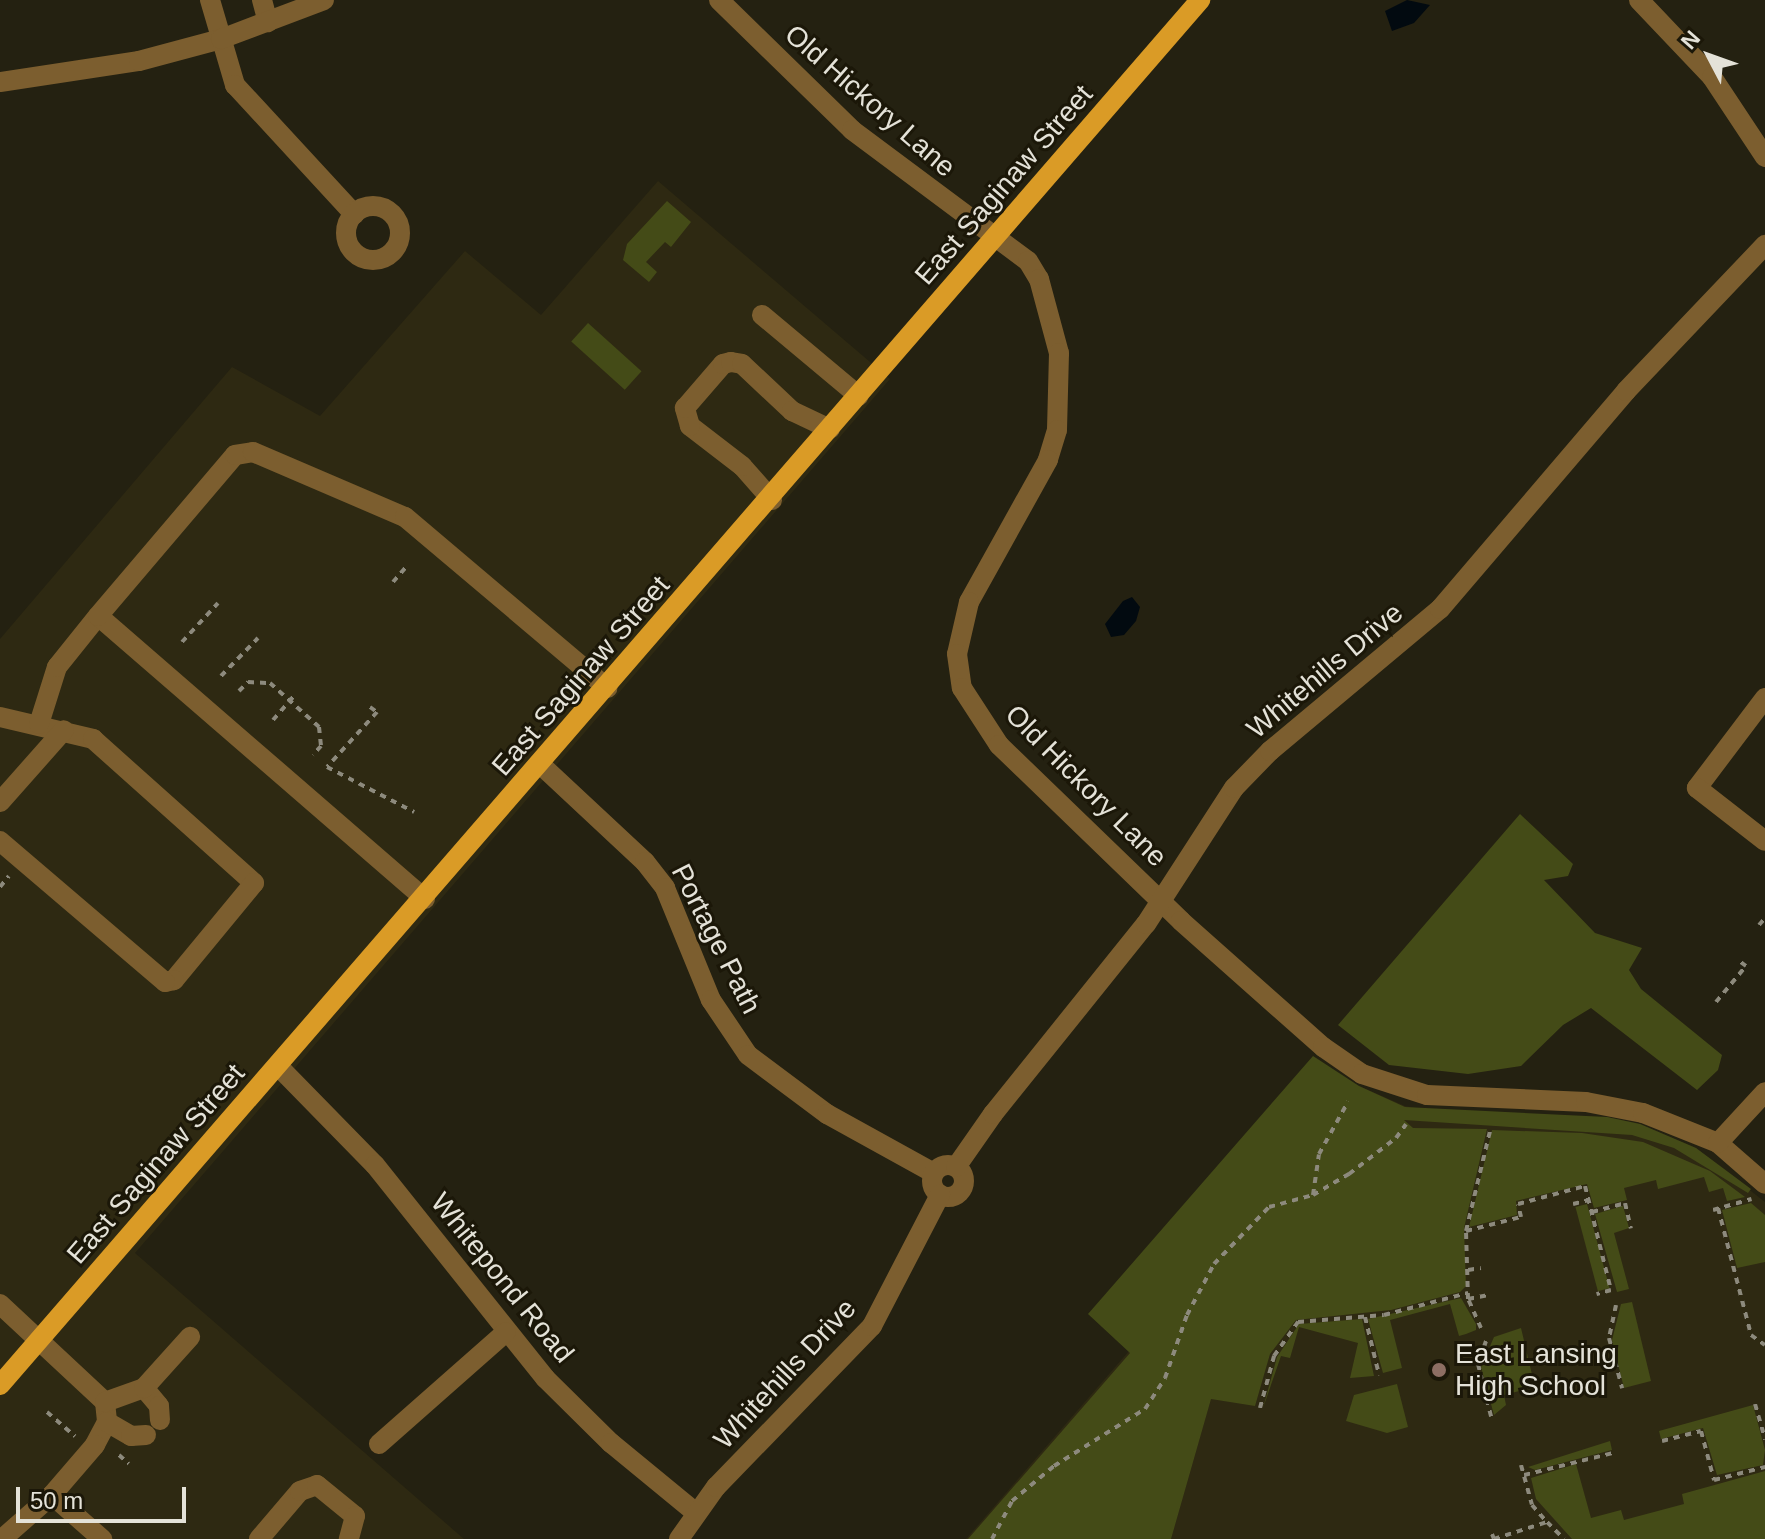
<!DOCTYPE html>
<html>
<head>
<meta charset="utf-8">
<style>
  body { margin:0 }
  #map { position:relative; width:1765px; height:1539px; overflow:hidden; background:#242111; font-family:Arial,sans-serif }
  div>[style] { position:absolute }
  .built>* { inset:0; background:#2e2912 }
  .green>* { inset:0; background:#444b17; transform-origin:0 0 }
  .water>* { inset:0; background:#020a10 }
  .path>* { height:4px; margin-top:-2px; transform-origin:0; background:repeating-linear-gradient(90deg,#8d8a7d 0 6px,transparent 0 12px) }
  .minor>* { height:20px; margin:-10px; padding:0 10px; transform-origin:10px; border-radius:10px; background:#7c5e2f }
  .minor>.ring { margin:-10px; padding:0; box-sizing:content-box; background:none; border:20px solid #7c5e2f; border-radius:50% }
  .major>* { height:20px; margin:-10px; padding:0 10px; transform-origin:10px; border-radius:10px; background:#da9b26 }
  .dots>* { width:22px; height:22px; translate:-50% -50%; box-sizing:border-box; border:4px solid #1b1708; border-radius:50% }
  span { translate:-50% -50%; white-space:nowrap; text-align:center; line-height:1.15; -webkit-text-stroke:6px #1b1708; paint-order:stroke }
  .street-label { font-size:28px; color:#e4e2d8 }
  .poi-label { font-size:28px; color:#e4e2d8 }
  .left { translate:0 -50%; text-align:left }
  .north { position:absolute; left:1669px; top:16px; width:80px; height:80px; -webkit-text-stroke:6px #1b1708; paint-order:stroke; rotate:311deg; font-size:22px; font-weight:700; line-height:32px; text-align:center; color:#e4e2d8 }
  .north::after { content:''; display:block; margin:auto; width:28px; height:36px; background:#e4e2d8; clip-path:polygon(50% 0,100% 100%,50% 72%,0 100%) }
  .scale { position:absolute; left:16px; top:1487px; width:170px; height:36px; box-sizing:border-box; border:4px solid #e4e2d8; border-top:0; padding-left:10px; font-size:24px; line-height:28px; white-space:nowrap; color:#e4e2d8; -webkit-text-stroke:6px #1b1708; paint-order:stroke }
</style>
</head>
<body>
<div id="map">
  <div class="built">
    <i style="clip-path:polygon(658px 181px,890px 379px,135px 1253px,464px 1539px,0 1539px,0 639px,232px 367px,320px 416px,465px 251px,541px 315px)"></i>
    <i style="clip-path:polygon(1359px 1086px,1405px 1106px,1438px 1112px,1607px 1117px,1640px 1124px,1696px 1148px,1765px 1202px,1765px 1539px,966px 1539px)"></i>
  </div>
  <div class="green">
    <i style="clip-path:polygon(667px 201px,691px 222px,671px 247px,665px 242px,646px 262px,657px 272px,649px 282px,623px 260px,627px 244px)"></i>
    <i style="left:588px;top:323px;width:72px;height:25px;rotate:42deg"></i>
    <i style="clip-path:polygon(1520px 814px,1573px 864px,1568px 876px,1544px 880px,1595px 933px,1642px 948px,1629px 970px,1641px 989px,1722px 1055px,1718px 1070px,1697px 1090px,1591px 1008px,1563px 1025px,1521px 1066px,1468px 1074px,1389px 1065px,1338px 1025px)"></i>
    <i style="clip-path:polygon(1313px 1056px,1359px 1086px,1405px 1107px,1607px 1117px,1640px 1124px,1696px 1148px,1751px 1189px,1748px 1193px,1674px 1148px,1632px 1135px,1404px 1120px,1413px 1128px,1487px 1129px,1464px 1228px,1466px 1286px,1460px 1292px,1391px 1310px,1296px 1320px,1270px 1354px,1255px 1406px,1211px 1399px,1171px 1539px,968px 1539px,1130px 1353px,1088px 1314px)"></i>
    <i style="clip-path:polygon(1492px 1130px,1582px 1133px,1643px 1142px,1710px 1171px,1745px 1197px,1727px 1201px,1723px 1188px,1709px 1192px,1704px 1177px,1658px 1189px,1656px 1180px,1624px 1188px,1627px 1200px,1594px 1208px,1587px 1184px,1516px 1201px,1517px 1215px,1469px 1227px)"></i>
    <i style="clip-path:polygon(1751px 1203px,1765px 1215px,1765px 1262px,1737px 1268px,1722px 1210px)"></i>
    <i style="left:1587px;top:1204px;width:87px;height:12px;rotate:75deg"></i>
    <i style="clip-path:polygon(1623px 1206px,1629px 1228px,1614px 1233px,1629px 1289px,1617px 1292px,1595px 1214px)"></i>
    <i style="clip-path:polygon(1461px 1298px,1476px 1324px,1476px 1330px,1466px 1334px,1459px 1336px,1450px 1304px,1390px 1320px,1402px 1368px,1383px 1373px,1368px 1319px)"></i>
    <i style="clip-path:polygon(1632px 1302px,1651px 1381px,1624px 1388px,1612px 1340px,1621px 1304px)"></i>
    <i style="clip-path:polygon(1362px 1319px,1374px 1376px,1350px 1378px,1358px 1343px,1299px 1327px,1290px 1358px,1281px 1356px,1263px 1408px,1277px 1357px,1299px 1324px)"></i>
    <i style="clip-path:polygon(1521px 1328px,1535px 1387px,1504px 1395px,1506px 1405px,1494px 1415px,1481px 1367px,1494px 1337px)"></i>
    <i style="clip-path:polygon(1397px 1384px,1408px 1427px,1387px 1433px,1346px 1421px,1354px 1395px)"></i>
    <i style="clip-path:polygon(1753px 1405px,1765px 1450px,1763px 1465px,1717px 1475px,1703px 1428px,1661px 1439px,1659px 1431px)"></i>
    <i style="clip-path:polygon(1610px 1441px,1612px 1450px,1535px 1470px,1528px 1467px)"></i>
    <i style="clip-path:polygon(1576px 1464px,1591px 1518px,1621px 1510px,1624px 1520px,1684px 1504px,1682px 1494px,1765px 1471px,1765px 1539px,1572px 1539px,1536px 1499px,1531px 1478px)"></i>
  </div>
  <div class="water">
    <i style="clip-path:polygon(1407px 0,1430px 5px,1414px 23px,1392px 31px,1385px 11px)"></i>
    <i style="clip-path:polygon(1132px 597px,1140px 607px,1136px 621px,1124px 635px,1111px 637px,1105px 624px,1123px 601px)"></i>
  </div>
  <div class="path">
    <i style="left:393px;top:582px;width:23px;rotate:-49deg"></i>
    <i style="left:182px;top:642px;width:53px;rotate:-47.3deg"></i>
    <i style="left:221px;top:676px;width:53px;rotate:-45.8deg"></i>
    <i style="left:239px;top:691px;width:13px;rotate:-45deg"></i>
    <i style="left:248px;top:682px;width:22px;rotate:3deg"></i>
    <i style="left:270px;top:683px;width:66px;rotate:41.9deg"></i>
    <i style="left:319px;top:727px;width:19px;rotate:84deg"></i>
    <i style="left:321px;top:746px;width:12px;rotate:132deg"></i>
    <i style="left:370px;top:707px;width:9px;rotate:36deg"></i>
    <i style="left:377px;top:712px;width:74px;rotate:132.3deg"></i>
    <i style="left:327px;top:767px;width:98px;rotate:27.3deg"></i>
    <i style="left:273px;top:720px;width:35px;rotate:-49deg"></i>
    <i style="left:0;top:887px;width:14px;rotate:-51deg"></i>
    <i style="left:1759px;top:925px;width:9px;rotate:-49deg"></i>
    <i style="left:1716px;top:1002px;width:47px;rotate:-50.2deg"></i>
    <i style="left:1746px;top:966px;width:9px;rotate:-144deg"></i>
    <i style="left:1313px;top:1195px;width:41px;rotate:-81.7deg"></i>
    <i style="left:1319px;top:1154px;width:60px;rotate:-60.9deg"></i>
    <i style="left:1573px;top:1204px;width:16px;rotate:-14deg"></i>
    <i style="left:1718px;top:1208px;width:131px;rotate:75.4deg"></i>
    <i style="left:1751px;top:1335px;width:17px;rotate:36deg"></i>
    <i style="left:1713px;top:1210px;width:40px;rotate:-16deg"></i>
    <i style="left:1592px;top:1212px;width:34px;rotate:-15deg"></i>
    <i style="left:1625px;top:1203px;width:26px;rotate:77deg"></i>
    <i style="left:1466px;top:1231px;width:57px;rotate:-14.3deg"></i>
    <i style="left:1521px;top:1217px;width:13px;rotate:-103deg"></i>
    <i style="left:1518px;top:1204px;width:69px;rotate:-15deg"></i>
    <i style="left:1585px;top:1186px;width:107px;rotate:76deg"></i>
    <i style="left:1611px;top:1290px;width:15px;rotate:164deg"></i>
    <i style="left:1468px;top:1270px;width:13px;rotate:-9deg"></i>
    <i style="left:1468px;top:1299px;width:21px;rotate:-11deg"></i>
    <i style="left:1616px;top:1305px;width:34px;rotate:102deg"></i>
    <i style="left:1609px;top:1338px;width:52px;rotate:75.4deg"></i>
    <i style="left:1365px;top:1317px;width:60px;rotate:76.4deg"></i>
    <i style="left:1481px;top:1328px;width:32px;rotate:-114deg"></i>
    <i style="left:1468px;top:1299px;width:68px;rotate:-91.7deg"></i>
    <i style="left:1466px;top:1231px;width:107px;rotate:-76.5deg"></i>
    <i style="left:1486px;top:1341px;width:24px;rotate:109deg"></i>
    <i style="left:1478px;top:1364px;width:54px;rotate:76deg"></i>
    <i style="left:1755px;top:1404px;width:37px;rotate:74deg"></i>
    <i style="left:1260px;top:1408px;width:54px;rotate:-74.9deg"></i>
    <i style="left:1274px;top:1356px;width:42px;rotate:-54.8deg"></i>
    <i style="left:1298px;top:1322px;width:86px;rotate:-4.7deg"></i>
    <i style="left:1384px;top:1315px;width:87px;rotate:-14.7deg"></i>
    <i style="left:47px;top:1412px;width:37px;rotate:41deg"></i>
    <i style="left:1662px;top:1441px;width:40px;rotate:-14.4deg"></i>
    <i style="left:1701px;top:1431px;width:51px;rotate:75.1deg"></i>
    <i style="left:1714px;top:1480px;width:53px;rotate:-14.3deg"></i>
    <i style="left:119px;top:1455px;width:13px;rotate:42deg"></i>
    <i style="left:1521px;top:1465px;width:41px;rotate:74.6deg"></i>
    <i style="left:1532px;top:1505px;width:23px;rotate:49deg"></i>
    <i style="left:1524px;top:1475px;width:92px;rotate:-13.9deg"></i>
    <i style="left:1492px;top:1534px;width:5px;rotate:68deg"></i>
    <i style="left:1494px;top:1539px;width:56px;rotate:-17.8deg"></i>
    <i style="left:1547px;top:1522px;width:24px;rotate:45deg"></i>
    <i style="left:992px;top:1539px;width:43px;rotate:-62.2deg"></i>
    <i style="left:1012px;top:1501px;width:55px;rotate:-39.8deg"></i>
    <i style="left:1054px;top:1466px;width:107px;rotate:-32.1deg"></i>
    <i style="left:1145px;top:1409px;width:37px;rotate:-57deg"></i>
    <i style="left:1165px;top:1378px;width:67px;rotate:-70.8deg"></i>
    <i style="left:1187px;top:1315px;width:58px;rotate:-62.1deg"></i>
    <i style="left:1214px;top:1264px;width:79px;rotate:-46deg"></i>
    <i style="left:1269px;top:1207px;width:46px;rotate:-15.3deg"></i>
    <i style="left:1313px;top:1195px;width:42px;rotate:-30.3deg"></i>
    <i style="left:1349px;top:1174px;width:59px;rotate:-37.5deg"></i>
    <i style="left:1396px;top:1138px;width:17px;rotate:-54deg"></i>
  </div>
  <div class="minor">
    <i style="left:210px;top:0;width:89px;rotate:73.6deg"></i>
    <i style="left:235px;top:85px;width:176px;rotate:47.3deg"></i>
    <i style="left:262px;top:0;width:23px;rotate:75deg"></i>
    <i style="left:719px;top:0;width:186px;rotate:44.3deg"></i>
    <i style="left:852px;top:130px;width:219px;rotate:36.7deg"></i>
    <i style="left:1028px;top:261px;width:21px;rotate:59deg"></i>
    <i style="left:1039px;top:279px;width:77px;rotate:74.9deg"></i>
    <i style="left:1059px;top:353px;width:77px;rotate:91.5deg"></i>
    <i style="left:1057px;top:430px;width:31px;rotate:107deg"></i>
    <i style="left:1048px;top:460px;width:162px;rotate:119.1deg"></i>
    <i style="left:969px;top:602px;width:53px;rotate:103deg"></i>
    <i style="left:957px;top:654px;width:34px;rotate:82deg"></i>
    <i style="left:962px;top:688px;width:68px;rotate:57deg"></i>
    <i style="left:999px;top:745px;width:253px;rotate:44deg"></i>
    <i style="left:1181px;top:921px;width:190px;rotate:41.6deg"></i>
    <i style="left:1323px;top:1047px;width:47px;rotate:34.7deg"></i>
    <i style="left:1362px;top:1074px;width:68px;rotate:17.9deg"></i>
    <i style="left:1427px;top:1095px;width:159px;rotate:2.5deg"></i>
    <i style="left:1586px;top:1102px;width:58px;rotate:10.9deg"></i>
    <i style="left:1643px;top:1113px;width:81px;rotate:21.8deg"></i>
    <i style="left:1718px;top:1143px;width:62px;rotate:41.1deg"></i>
    <i style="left:1639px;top:0;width:106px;rotate:46.5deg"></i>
    <i style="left:1712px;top:77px;width:96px;rotate:56.5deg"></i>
    <i style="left:0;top:82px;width:141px;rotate:-8.6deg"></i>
    <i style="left:139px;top:61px;width:85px;rotate:-15deg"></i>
    <i style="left:221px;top:39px;width:110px;rotate:-20.7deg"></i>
    <i class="ring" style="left:346px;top:206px;width:34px;height:34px"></i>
    <i style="left:762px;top:315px;width:126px;rotate:39.9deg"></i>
    <i style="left:772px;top:500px;width:45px;rotate:-131.4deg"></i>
    <i style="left:742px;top:466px;width:66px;rotate:-142.4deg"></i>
    <i style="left:690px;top:426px;width:19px;rotate:-106deg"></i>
    <i style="left:685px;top:408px;width:58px;rotate:-49.2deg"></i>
    <i style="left:723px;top:364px;width:8px;rotate:-14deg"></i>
    <i style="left:731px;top:362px;width:11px;rotate:10deg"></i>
    <i style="left:742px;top:364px;width:69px;rotate:43.2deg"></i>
    <i style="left:792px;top:411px;width:42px;rotate:25.3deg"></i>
    <i style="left:1765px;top:698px;width:113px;rotate:127.1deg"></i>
    <i style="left:1697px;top:788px;width:86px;rotate:37.9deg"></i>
    <i style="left:0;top:717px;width:96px;rotate:13.3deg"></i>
    <i style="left:93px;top:739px;width:216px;rotate:41.8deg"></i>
    <i style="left:254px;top:883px;width:126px;rotate:129.5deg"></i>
    <i style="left:174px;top:980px;width:9px;rotate:167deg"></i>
    <i style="left:165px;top:982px;width:217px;rotate:-139.5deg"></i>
    <i style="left:39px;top:724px;width:60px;rotate:-72.5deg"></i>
    <i style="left:57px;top:667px;width:65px;rotate:-51.2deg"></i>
    <i style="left:541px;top:765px;width:142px;rotate:43deg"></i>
    <i style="left:645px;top:862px;width:33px;rotate:52deg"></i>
    <i style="left:665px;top:888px;width:121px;rotate:67.7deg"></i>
    <i style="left:711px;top:1000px;width:66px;rotate:56.1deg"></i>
    <i style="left:748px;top:1055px;width:99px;rotate:36.8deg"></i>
    <i style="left:827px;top:1114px;width:122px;rotate:28.9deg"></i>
    <i style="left:0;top:802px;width:96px;rotate:-48.4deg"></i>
    <i style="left:425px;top:899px;width:432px;rotate:-139.1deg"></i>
    <i style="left:98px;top:616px;width:211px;rotate:-49.6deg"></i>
    <i style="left:235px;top:455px;width:18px;rotate:-9deg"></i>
    <i style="left:253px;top:452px;width:165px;rotate:23.2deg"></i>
    <i style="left:405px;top:517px;width:265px;rotate:40.2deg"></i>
    <i style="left:279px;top:1067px;width:137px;rotate:45.6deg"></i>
    <i style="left:375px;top:1165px;width:273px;rotate:51.4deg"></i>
    <i style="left:545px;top:1378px;width:93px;rotate:44.6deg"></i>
    <i style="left:611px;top:1443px;width:109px;rotate:39.4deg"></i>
    <i style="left:1718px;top:1143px;width:69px;rotate:-47.3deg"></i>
    <i class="ring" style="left:932px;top:1165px;width:12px;height:12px"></i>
    <i style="left:956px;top:1167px;width:65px;rotate:-55.1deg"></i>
    <i style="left:993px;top:1114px;width:244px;rotate:-51.2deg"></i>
    <i style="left:1146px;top:924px;width:162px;rotate:-57.1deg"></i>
    <i style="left:1234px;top:788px;width:52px;rotate:-45.8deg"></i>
    <i style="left:1270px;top:751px;width:222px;rotate:-39.9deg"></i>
    <i style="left:1440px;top:609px;width:287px;rotate:-49.5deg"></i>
    <i style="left:1626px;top:391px;width:202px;rotate:-46.4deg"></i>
    <i style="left:0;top:1304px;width:144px;rotate:43deg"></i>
    <i style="left:105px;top:1402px;width:20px;rotate:84deg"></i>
    <i style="left:107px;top:1422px;width:26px;rotate:118deg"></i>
    <i style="left:95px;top:1445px;width:66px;rotate:130.7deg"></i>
    <i style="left:52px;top:1495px;width:67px;rotate:41.3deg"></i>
    <i style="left:144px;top:1388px;width:23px;rotate:50deg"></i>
    <i style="left:159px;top:1406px;width:14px;rotate:86deg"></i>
    <i style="left:105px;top:1402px;width:41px;rotate:-19.7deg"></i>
    <i style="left:144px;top:1388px;width:69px;rotate:-48deg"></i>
    <i style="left:107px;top:1422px;width:28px;rotate:30deg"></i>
    <i style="left:131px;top:1436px;width:15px;rotate:-4deg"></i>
    <i style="left:379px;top:1444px;width:169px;rotate:-41.4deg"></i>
    <i style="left:2px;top:1539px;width:67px;rotate:-41.3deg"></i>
    <i style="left:259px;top:1539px;width:63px;rotate:-49.5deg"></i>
    <i style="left:300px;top:1491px;width:18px;rotate:-19deg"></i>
    <i style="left:317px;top:1485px;width:49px;rotate:39.2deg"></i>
    <i style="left:355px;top:1516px;width:24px;rotate:105deg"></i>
    <i style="left:679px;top:1539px;width:64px;rotate:-54.6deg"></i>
    <i style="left:716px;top:1487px;width:224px;rotate:-45.9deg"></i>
    <i style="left:872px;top:1326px;width:148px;rotate:-62.6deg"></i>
  </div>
  <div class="major">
    <i style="left:0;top:1385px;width:1833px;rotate:-49.09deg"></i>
  </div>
  <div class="dots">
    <i style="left:1439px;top:1370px;background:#8d6e63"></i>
  </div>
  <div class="street-label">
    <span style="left:870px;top:101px;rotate:41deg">Old Hickory Lane</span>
    <span style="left:1004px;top:185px;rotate:-49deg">East Saginaw Street</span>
    <span style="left:1325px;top:671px;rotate:-40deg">Whitehills Drive</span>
    <span style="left:581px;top:676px;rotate:-49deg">East Saginaw Street</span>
    <span style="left:1086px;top:786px;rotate:45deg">Old Hickory Lane</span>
    <span style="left:716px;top:939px;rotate:63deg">Portage Path</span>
    <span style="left:156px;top:1164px;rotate:-49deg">East Saginaw Street</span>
    <span style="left:502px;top:1278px;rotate:51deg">Whitepond Road</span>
    <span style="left:785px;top:1374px;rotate:-47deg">Whitehills Drive</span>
  </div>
  <div class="poi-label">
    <span class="left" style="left:1455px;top:1370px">East Lansing<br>High School</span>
  </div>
  <div class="north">N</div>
  <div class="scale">50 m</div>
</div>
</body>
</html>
